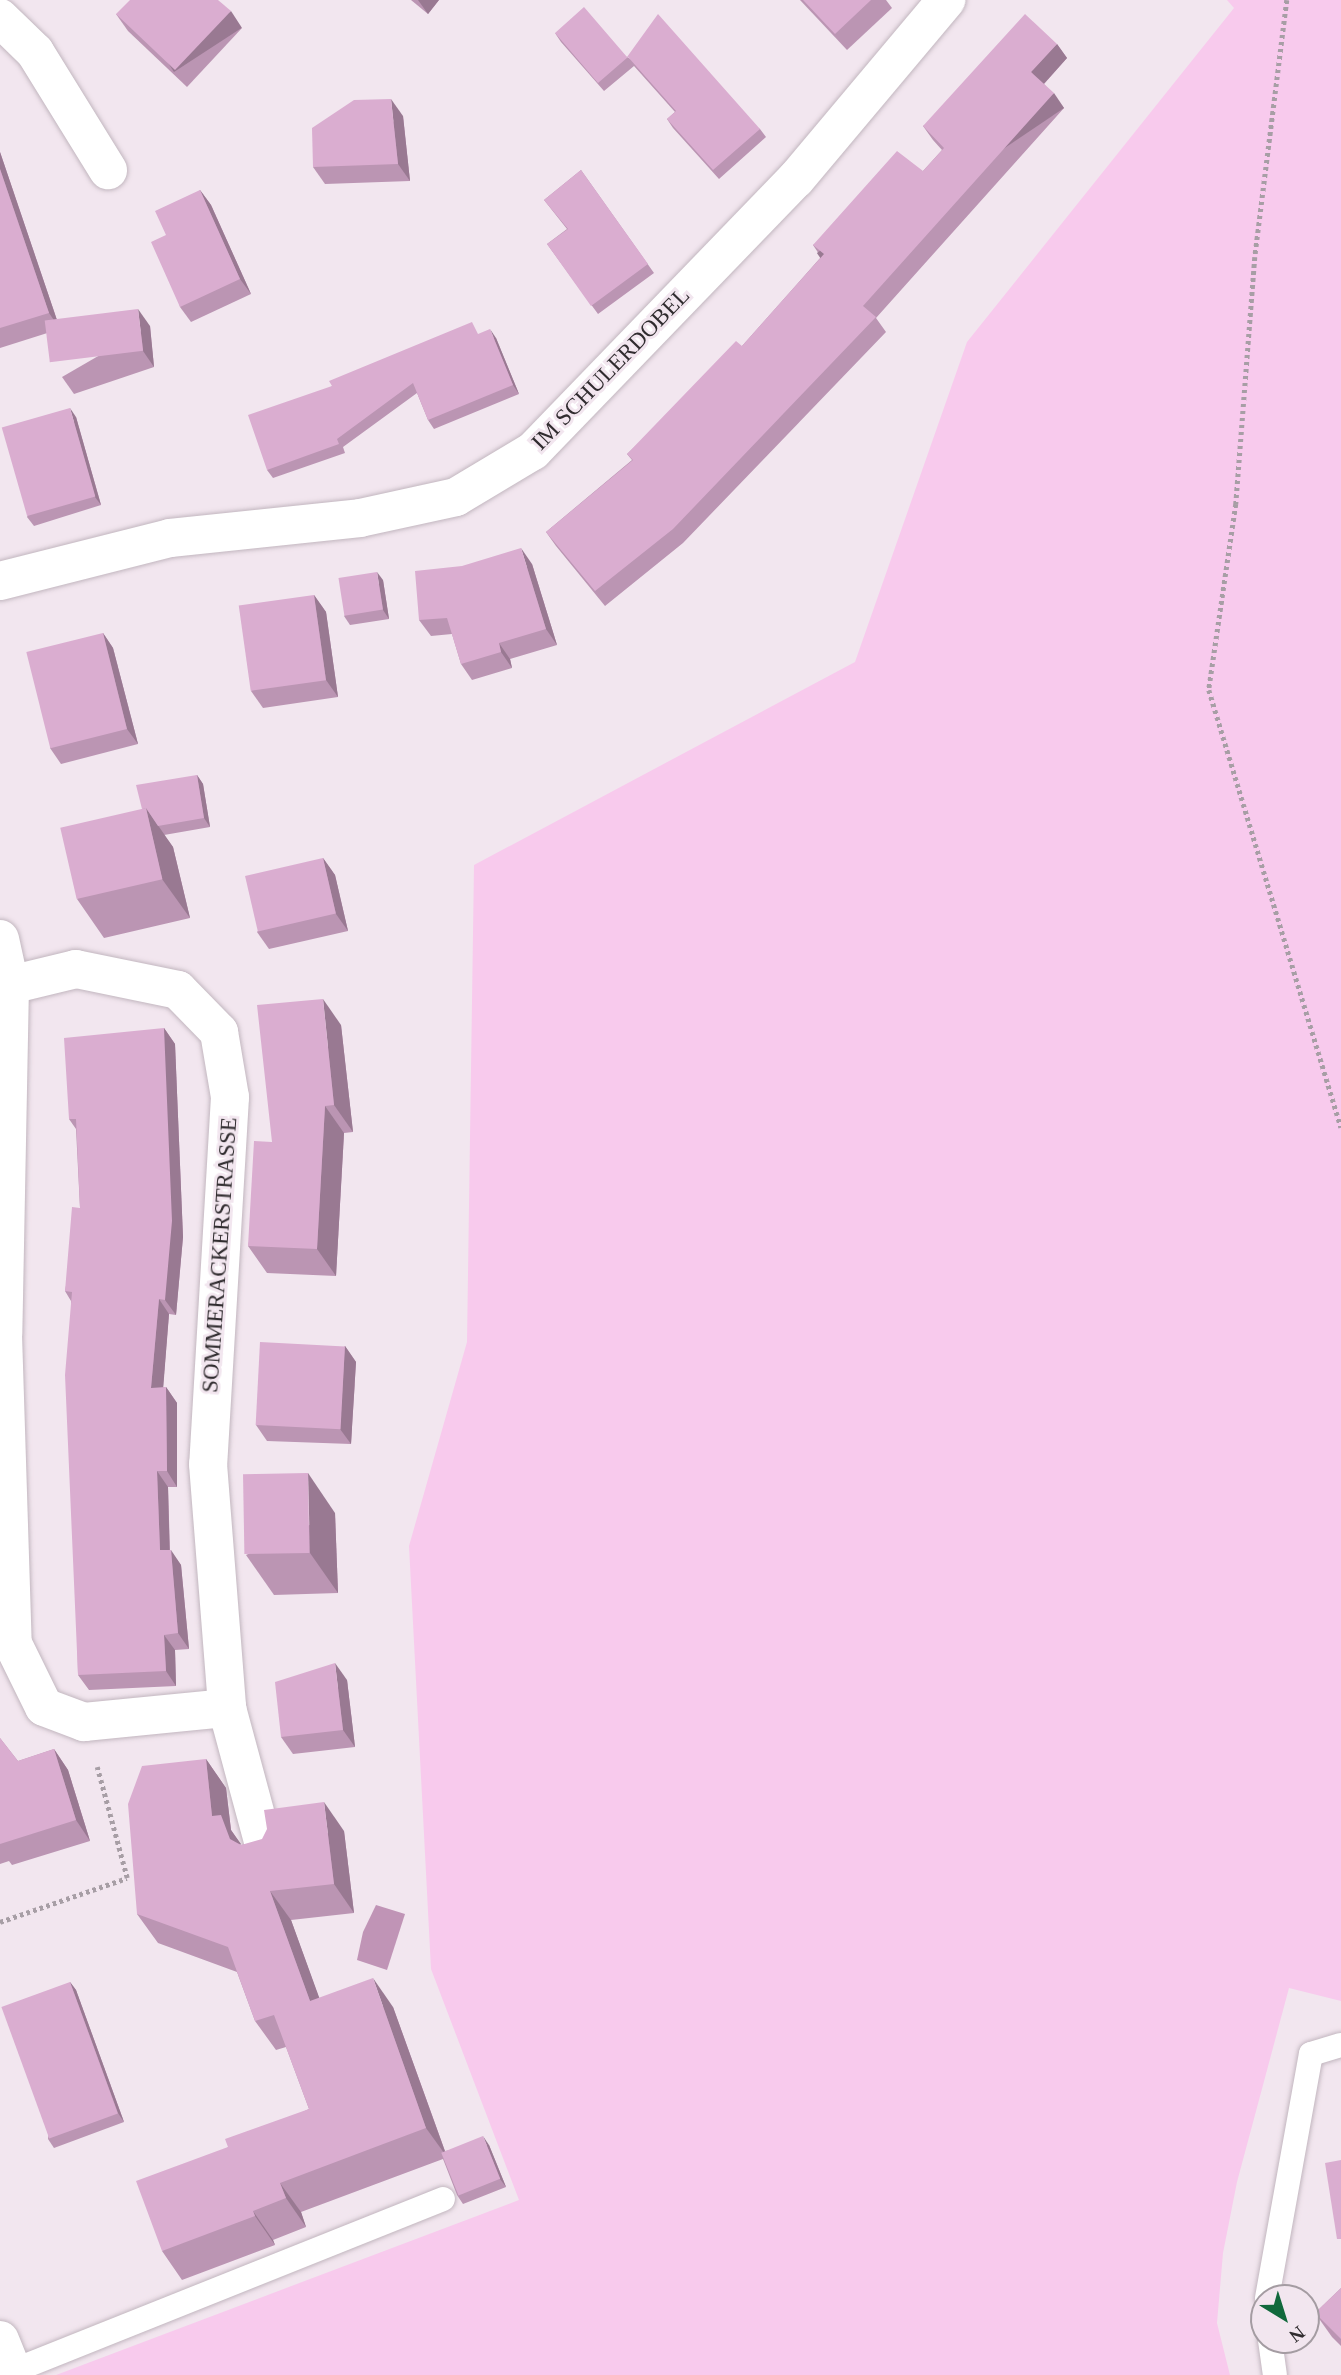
<!DOCTYPE html>
<html>
<head>
<meta charset="utf-8">
<style>
  body { margin:0 }
  #map { position:relative; width:1341px; height:2375px; overflow:hidden; background:#f2e6ef; font-family:"Times New Roman",serif }
  div>[style] { position:absolute }
  .green>* { inset:0; background:#f8caed }
  .water>* { inset:0; background:#c094b6 }
  .path>* { height:4.5px; margin-top:-2.25px; transform-origin:0; background:repeating-linear-gradient(90deg,#a79ea5 0 3.5px,transparent 0 7px) }
  .roads { filter:drop-shadow(0 0 2px #c2b6bf) drop-shadow(0 0 2px #c2b6bf) }
  .lane>* { height:24px; margin:-12px; padding:0 12px; transform-origin:12px; border-radius:12px; background:#fff }
  .street>* { height:38px; margin:-19px; padding:0 19px; transform-origin:19px; border-radius:19px; background:#fff }
  .wall>* { inset:0; background:#bb95b3 }
  .shaded-wall>* { inset:0; background:#997992; transform-origin:0 0 }
  .building>* { inset:0; background:#daadd0; transform-origin:0 0 }
  span { translate:-50% -50%; white-space:nowrap; text-align:center; line-height:1.15; -webkit-text-stroke:6px #f2e6ef; paint-order:stroke }
  .street-label { font-size:23px; color:#302c2f }
  .north { position:absolute; left:1250px; top:2284px; width:70px; height:70px; box-sizing:border-box; background:#f2e6ef; border:2px solid #a49ca2; border-radius:50%; rotate:142deg; font-size:19px; font-weight:700; line-height:28px; text-align:center; color:#302c2f }
  .north::after { content:''; display:block; margin:auto; width:24px; height:32px; background:#11693c; clip-path:polygon(50% 0,100% 100%,50% 72%,0 100%) }
</style>
</head>
<body>
<div id="map">
  <div class="green">
    <i style="clip-path:polygon(1227px 0,1341px 0,1341px 2001px,1289px 1988px,1237px 2182px,1223px 2253px,1217px 2323px,1230px 2375px,56px 2375px,519px 2200px,431px 1969px,409px 1546px,467px 1342px,474px 865px,855px 662px,967px 342px,1234px 8px)"></i>
  </div>
  <div class="water">
    <i style="clip-path:polygon(376px 1905px,405px 1914px,387px 1970px,357px 1960px,363px 1932px)"></i>
  </div>
  <div class="path">
    <i style="left:1287px;top:0;width:259px;rotate:97.1deg"></i>
    <i style="left:1255px;top:257px;width:248px;rotate:94.4deg"></i>
    <i style="left:1236px;top:504px;width:188px;rotate:98.3deg"></i>
    <i style="left:1209px;top:690px;width:457px;rotate:73.2deg"></i>
    <i style="left:0;top:1922px;width:134px;rotate:-19.1deg"></i>
    <i style="left:127px;top:1878px;width:115px;rotate:-105.1deg"></i>
  </div>
  <div class="roads">
    <div class="lane">
      <i style="left:1267px;top:2298px;width:248px;rotate:-79.8deg"></i>
      <i style="left:1311px;top:2054px;width:31px;rotate:-17deg"></i>
      <i style="left:1270px;top:2340px;width:35px;rotate:82deg"></i>
      <i style="left:13px;top:2371px;width:463px;rotate:-21.8deg"></i>
    </div>
    <div class="street">
      <i style="left:0;top:18px;width:49px;rotate:44.2deg"></i>
      <i style="left:35px;top:52px;width:139px;rotate:58.3deg"></i>
      <i style="left:0;top:581px;width:175px;rotate:-14.2deg"></i>
      <i style="left:170px;top:538px;width:191px;rotate:-6deg"></i>
      <i style="left:360px;top:518px;width:98px;rotate:-12.3deg"></i>
      <i style="left:456px;top:497px;width:90px;rotate:-30.9deg"></i>
      <i style="left:533px;top:451px;width:378px;rotate:-46deg"></i>
      <i style="left:796px;top:179px;width:234px;rotate:-50deg"></i>
      <i style="left:0;top:939px;width:47px;rotate:77.7deg"></i>
      <i style="left:10px;top:985px;width:349px;rotate:91.1deg"></i>
      <i style="left:3px;top:1334px;width:310px;rotate:88.2deg"></i>
      <i style="left:13px;top:1644px;width:70px;rotate:63.8deg"></i>
      <i style="left:44px;top:1707px;width:43px;rotate:20.6deg"></i>
      <i style="left:84px;top:1722px;width:144px;rotate:-5.6deg"></i>
      <i style="left:10px;top:985px;width:68px;rotate:-13.6deg"></i>
      <i style="left:76px;top:969px;width:104px;rotate:11.6deg"></i>
      <i style="left:178px;top:990px;width:59px;rotate:45.7deg"></i>
      <i style="left:219px;top:1032px;width:66px;rotate:80.4deg"></i>
      <i style="left:230px;top:1097px;width:368px;rotate:93.4deg"></i>
      <i style="left:208px;top:1464px;width:245px;rotate:85.5deg"></i>
      <i style="left:227px;top:1708px;width:150px;rotate:74.9deg"></i>
      <i style="left:0;top:2340px;width:38px;rotate:68deg"></i>
    </div>
  </div>
  <div class="wall">
    <i style="clip-path:polygon(411px 0,439px 0,428px 14px)"></i>
    <i style="clip-path:polygon(800px 0,886px 0,892px 8px,847px 50px)"></i>
    <i style="clip-path:polygon(116px 14px,242px 28px,187px 87px,128px 31px)"></i>
    <i style="clip-path:polygon(555px 33px,627px 57px,760px 129px,766px 137px,719px 179px,673px 128px,667px 119px,675px 112px,634px 66px,604px 91px,561px 42px)"></i>
    <i style="clip-path:polygon(1057px 44px,1067px 58px,1044px 84px,1064px 108px,876px 318px,886px 332px,683px 543px,605px 606px,556px 546px,546px 532px,632px 460px,627px 454px,742px 346px,821px 257px,813px 245px,923px 171px,942px 150px,933px 140px,923px 126px)"></i>
    <i style="clip-path:polygon(403px 116px,410px 181px,325px 184px,313px 167px)"></i>
    <i style="clip-path:polygon(0 152px,60px 329px,0 348px)"></i>
    <i style="clip-path:polygon(581px 170px,654px 273px,598px 314px,547px 244px,567px 229px,544px 200px)"></i>
    <i style="clip-path:polygon(200px 190px,211px 205px,251px 294px,191px 322px,180px 307px,166px 235px)"></i>
    <i style="clip-path:polygon(150px 326px,154px 367px,74px 394px,62px 377px)"></i>
    <i style="clip-path:polygon(479px 334px,496px 338px,519px 394px,434px 429px,428px 420px,417px 393px,343px 447px,345px 453px,273px 478px,267px 470px,332px 386px)"></i>
    <i style="clip-path:polygon(76px 417px,101px 505px,34px 526px,27px 517px)"></i>
    <i style="clip-path:polygon(532px 564px,557px 645px,510px 659px,512px 668px,472px 680px,461px 664px,452px 634px,431px 636px,419px 620px)"></i>
    <i style="clip-path:polygon(383px 580px,389px 619px,350px 625px,344px 616px)"></i>
    <i style="clip-path:polygon(314px 595px,326px 612px,338px 697px,263px 708px,251px 691px)"></i>
    <i style="clip-path:polygon(103px 633px,113px 648px,138px 744px,61px 764px,50px 748px)"></i>
    <i style="clip-path:polygon(197px 775px,203px 784px,210px 827px,164px 835px,173px 847px,190px 918px,104px 938px,77px 899px,142px 809px)"></i>
    <i style="clip-path:polygon(323px 858px,335px 875px,348px 931px,269px 949px,257px 932px)"></i>
    <i style="clip-path:polygon(341px 1025px,353px 1132px,344px 1133px,336px 1276px,267px 1273px,248px 1246px,272px 1142px)"></i>
    <i style="clip-path:polygon(164px 1028px,175px 1044px,183px 1237px,176px 1315px,169px 1314px,163px 1387px,166px 1387px,177px 1403px,177px 1487px,168px 1487px,170px 1550px,181px 1565px,189px 1649px,175px 1650px,176px 1686px,89px 1690px,78px 1675px,71px 1301px,65px 1291px,80px 1208px,76px 1129px,69px 1119px)"></i>
    <i style="clip-path:polygon(345px 1346px,356px 1362px,351px 1444px,267px 1441px,256px 1425px)"></i>
    <i style="clip-path:polygon(335px 1513px,338px 1593px,274px 1595px,246px 1555px)"></i>
    <i style="clip-path:polygon(347px 1680px,355px 1747px,293px 1754px,281px 1737px)"></i>
    <i style="clip-path:polygon(0 1738px,18px 1761px,54px 1749px,68px 1770px,90px 1841px,12px 1865px,9px 1861px,0 1864px)"></i>
    <i style="clip-path:polygon(206px 1759px,226px 1788px,231px 1830px,241px 1845px,344px 1831px,354px 1913px,291px 1920px,319px 1998px,393px 2007px,445px 2151px,489px 2145px,506px 2187px,463px 2204px,457px 2195px,443px 2159px,301px 2212px,306px 2227px,273px 2240px,275px 2245px,182px 2280px,162px 2251px,228px 2147px,309px 2109px,286px 2047px,276px 2050px,255px 2021px,237px 1972px,158px 1943px,137px 1914px)"></i>
    <i style="clip-path:polygon(70px 1982px,76px 1990px,124px 2122px,54px 2148px,48px 2139px)"></i>
    <i style="clip-path:polygon(1341px 2288px,1341px 2346px,1332px 2337px,1315px 2313px)"></i>
  </div>
  <div class="shaded-wall">
    <i style="clip-path:polygon(418px 0,439px 0,428px 14px)"></i>
    <i style="left:231px;top:11px;width:20px;height:81px;rotate:57deg"></i>
    <i style="clip-path:polygon(1057px 44px,1067px 58px,1041px 87px,1031px 72px)"></i>
    <i style="left:1054px;top:93px;width:18px;height:286px;rotate:56deg"></i>
    <i style="clip-path:polygon(391px 99px,403px 116px,410px 181px,398px 164px)"></i>
    <i style="clip-path:polygon(0 152px,60px 329px,49px 313px,0 169px)"></i>
    <i style="clip-path:polygon(200px 190px,211px 205px,251px 294px,240px 279px)"></i>
    <i style="clip-path:polygon(138px 309px,150px 326px,154px 367px,143px 351px)"></i>
    <i style="clip-path:polygon(490px 329px,496px 338px,519px 394px,513px 385px)"></i>
    <i style="clip-path:polygon(70px 408px,76px 417px,101px 505px,95px 497px)"></i>
    <i style="clip-path:polygon(521px 548px,532px 564px,557px 645px,546px 629px)"></i>
    <i style="clip-path:polygon(377px 572px,383px 580px,389px 619px,383px 610px)"></i>
    <i style="clip-path:polygon(314px 595px,326px 612px,338px 697px,326px 680px)"></i>
    <i style="clip-path:polygon(103px 633px,113px 648px,138px 744px,127px 729px)"></i>
    <i style="clip-path:polygon(499px 643px,510px 659px,512px 668px,501px 652px)"></i>
    <i style="clip-path:polygon(197px 775px,203px 784px,210px 827px,204px 818px)"></i>
    <i style="clip-path:polygon(146px 808px,173px 847px,190px 918px,162px 879px)"></i>
    <i style="clip-path:polygon(323px 858px,335px 875px,348px 931px,336px 914px)"></i>
    <i style="clip-path:polygon(323px 999px,341px 1025px,353px 1132px,334px 1105px)"></i>
    <i style="clip-path:polygon(164px 1028px,175px 1044px,183px 1237px,176px 1315px,165px 1300px)"></i>
    <i style="clip-path:polygon(325px 1106px,344px 1133px,336px 1276px,317px 1249px)"></i>
    <i style="clip-path:polygon(159px 1299px,169px 1314px,162px 1403px,151px 1388px)"></i>
    <i style="clip-path:polygon(345px 1346px,356px 1362px,351px 1444px,340px 1429px)"></i>
    <i style="clip-path:polygon(166px 1387px,177px 1403px,177px 1487px,167px 1471px)"></i>
    <i style="clip-path:polygon(157px 1471px,168px 1487px,170px 1566px,160px 1550px)"></i>
    <i style="clip-path:polygon(308px 1473px,335px 1513px,338px 1593px,310px 1553px)"></i>
    <i style="clip-path:polygon(171px 1550px,181px 1565px,189px 1649px,178px 1633px)"></i>
    <i style="clip-path:polygon(164px 1635px,175px 1650px,176px 1686px,166px 1671px)"></i>
    <i style="clip-path:polygon(335px 1663px,347px 1680px,355px 1747px,343px 1730px)"></i>
    <i style="clip-path:polygon(54px 1749px,68px 1770px,90px 1841px,76px 1820px)"></i>
    <i style="clip-path:polygon(206px 1759px,226px 1788px,231px 1830px,241px 1844px,233px 1846px,212px 1816px)"></i>
    <i style="clip-path:polygon(324px 1802px,344px 1831px,354px 1913px,334px 1884px)"></i>
    <i style="clip-path:polygon(270px 1891px,291px 1920px,331px 2030px,310px 2001px)"></i>
    <i style="clip-path:polygon(373px 1978px,393px 2007px,447px 2157px,426px 2128px)"></i>
    <i style="clip-path:polygon(70px 1982px,76px 1990px,124px 2122px,118px 2113px)"></i>
    <i style="clip-path:polygon(483px 2136px,489px 2145px,506px 2187px,500px 2179px)"></i>
    <i style="clip-path:polygon(280px 2183px,301px 2212px,306px 2227px,286px 2198px)"></i>
    <i style="clip-path:polygon(253px 2211px,273px 2240px,275px 2245px,255px 2216px)"></i>
  </div>
  <div class="building">
    <i style="clip-path:polygon(130px 0,218px 0,231px 11px,175px 70px,116px 14px)"></i>
    <i style="clip-path:polygon(803px 0,871px 0,835px 34px)"></i>
    <i style="clip-path:polygon(584px 7px,627px 57px,658px 14px,760px 129px,713px 170px,667px 119px,676px 111px,628px 57px,598px 83px,555px 33px)"></i>
    <i style="clip-path:polygon(1025px 14px,1057px 44px,1031px 72px,1054px 93px,863px 306px,876px 317px,673px 529px,595px 591px,546px 532px,633px 460px,627px 454px,736px 341px,742px 346px,824px 254px,813px 245px,897px 151px,923px 171px,944px 148px,923px 126px)"></i>
    <i style="clip-path:polygon(391px 99px,398px 164px,313px 167px,312px 128px,354px 100px)"></i>
    <i style="clip-path:polygon(0 169px,49px 313px,0 328px)"></i>
    <i style="clip-path:polygon(581px 170px,648px 264px,591px 306px,547px 244px,568px 229px,544px 200px)"></i>
    <i style="clip-path:polygon(200px 190px,240px 279px,180px 307px,151px 242px,166px 235px,155px 211px)"></i>
    <i style="left:138px;top:309px;width:42px;height:94px;rotate:83deg"></i>
    <i style="clip-path:polygon(472px 322px,478px 334px,490px 329px,513px 385px,428px 420px,413px 383px,337px 439px,339px 444px,267px 470px,248px 415px,332px 386px,329px 381px)"></i>
    <i style="left:70px;top:408px;width:92px;height:71px;rotate:74deg"></i>
    <i style="clip-path:polygon(521px 548px,546px 629px,499px 643px,501px 652px,461px 664px,447px 618px,419px 620px,415px 571px,462px 566px)"></i>
    <i style="left:377px;top:572px;width:38px;height:39px;rotate:81deg"></i>
    <i style="left:314px;top:595px;width:86px;height:76px;rotate:82deg"></i>
    <i style="left:103px;top:633px;width:99px;height:79px;rotate:76deg"></i>
    <i style="clip-path:polygon(197px 775px,204px 818px,158px 826px,146px 808px,142px 809px,136px 785px)"></i>
    <i style="left:146px;top:808px;width:73px;height:88px;rotate:77deg"></i>
    <i style="left:323px;top:858px;width:57px;height:80px;rotate:77deg"></i>
    <i style="clip-path:polygon(323px 999px,334px 1105px,325px 1106px,317px 1249px,248px 1246px,254px 1141px,272px 1142px,257px 1005px)"></i>
    <i style="clip-path:polygon(164px 1028px,172px 1221px,165px 1300px,159px 1299px,151px 1388px,166px 1387px,167px 1471px,157px 1471px,160px 1550px,171px 1550px,178px 1633px,164px 1635px,166px 1671px,78px 1675px,65px 1375px,72px 1292px,65px 1291px,72px 1207px,80px 1208px,76px 1119px,69px 1119px,64px 1038px)"></i>
    <i style="left:260px;top:1342px;width:85px;height:83px;rotate:3deg"></i>
    <i style="left:308px;top:1473px;width:80px;height:65px;rotate:89deg"></i>
    <i style="clip-path:polygon(335px 1663px,343px 1730px,281px 1737px,275px 1682px)"></i>
    <i style="clip-path:polygon(0 1738px,18px 1761px,54px 1749px,76px 1820px,0 1844px)"></i>
    <i style="clip-path:polygon(206px 1759px,212px 1816px,221px 1815px,230px 1839px,241px 1845px,262px 1839px,267px 1829px,264px 1810px,324px 1802px,334px 1884px,270px 1891px,310px 2001px,373px 1978px,426px 2128px,280px 2183px,286px 2198px,253px 2211px,255px 2216px,162px 2251px,136px 2181px,228px 2147px,225px 2139px,309px 2109px,274px 2015px,255px 2021px,228px 1947px,137px 1914px,128px 1804px,142px 1766px)"></i>
    <i style="left:70px;top:1982px;width:140px;height:73px;rotate:70deg"></i>
    <i style="left:483px;top:2136px;width:46px;height:45px;rotate:68deg"></i>
    <i style="clip-path:polygon(1341px 2160px,1341px 2239px,1337px 2239px,1325px 2163px)"></i>
    <i style="clip-path:polygon(1341px 2288px,1341px 2339px,1315px 2313px)"></i>
  </div>
  <div class="street-label">
    <span style="left:611px;top:369px;rotate:-46deg">IM SCHULERDOBEL</span>
    <span style="left:220px;top:1255px;rotate:-86deg">SOMMERACKERSTRASSE</span>
  </div>
  <div class="north">N</div>
</div>
</body>
</html>
